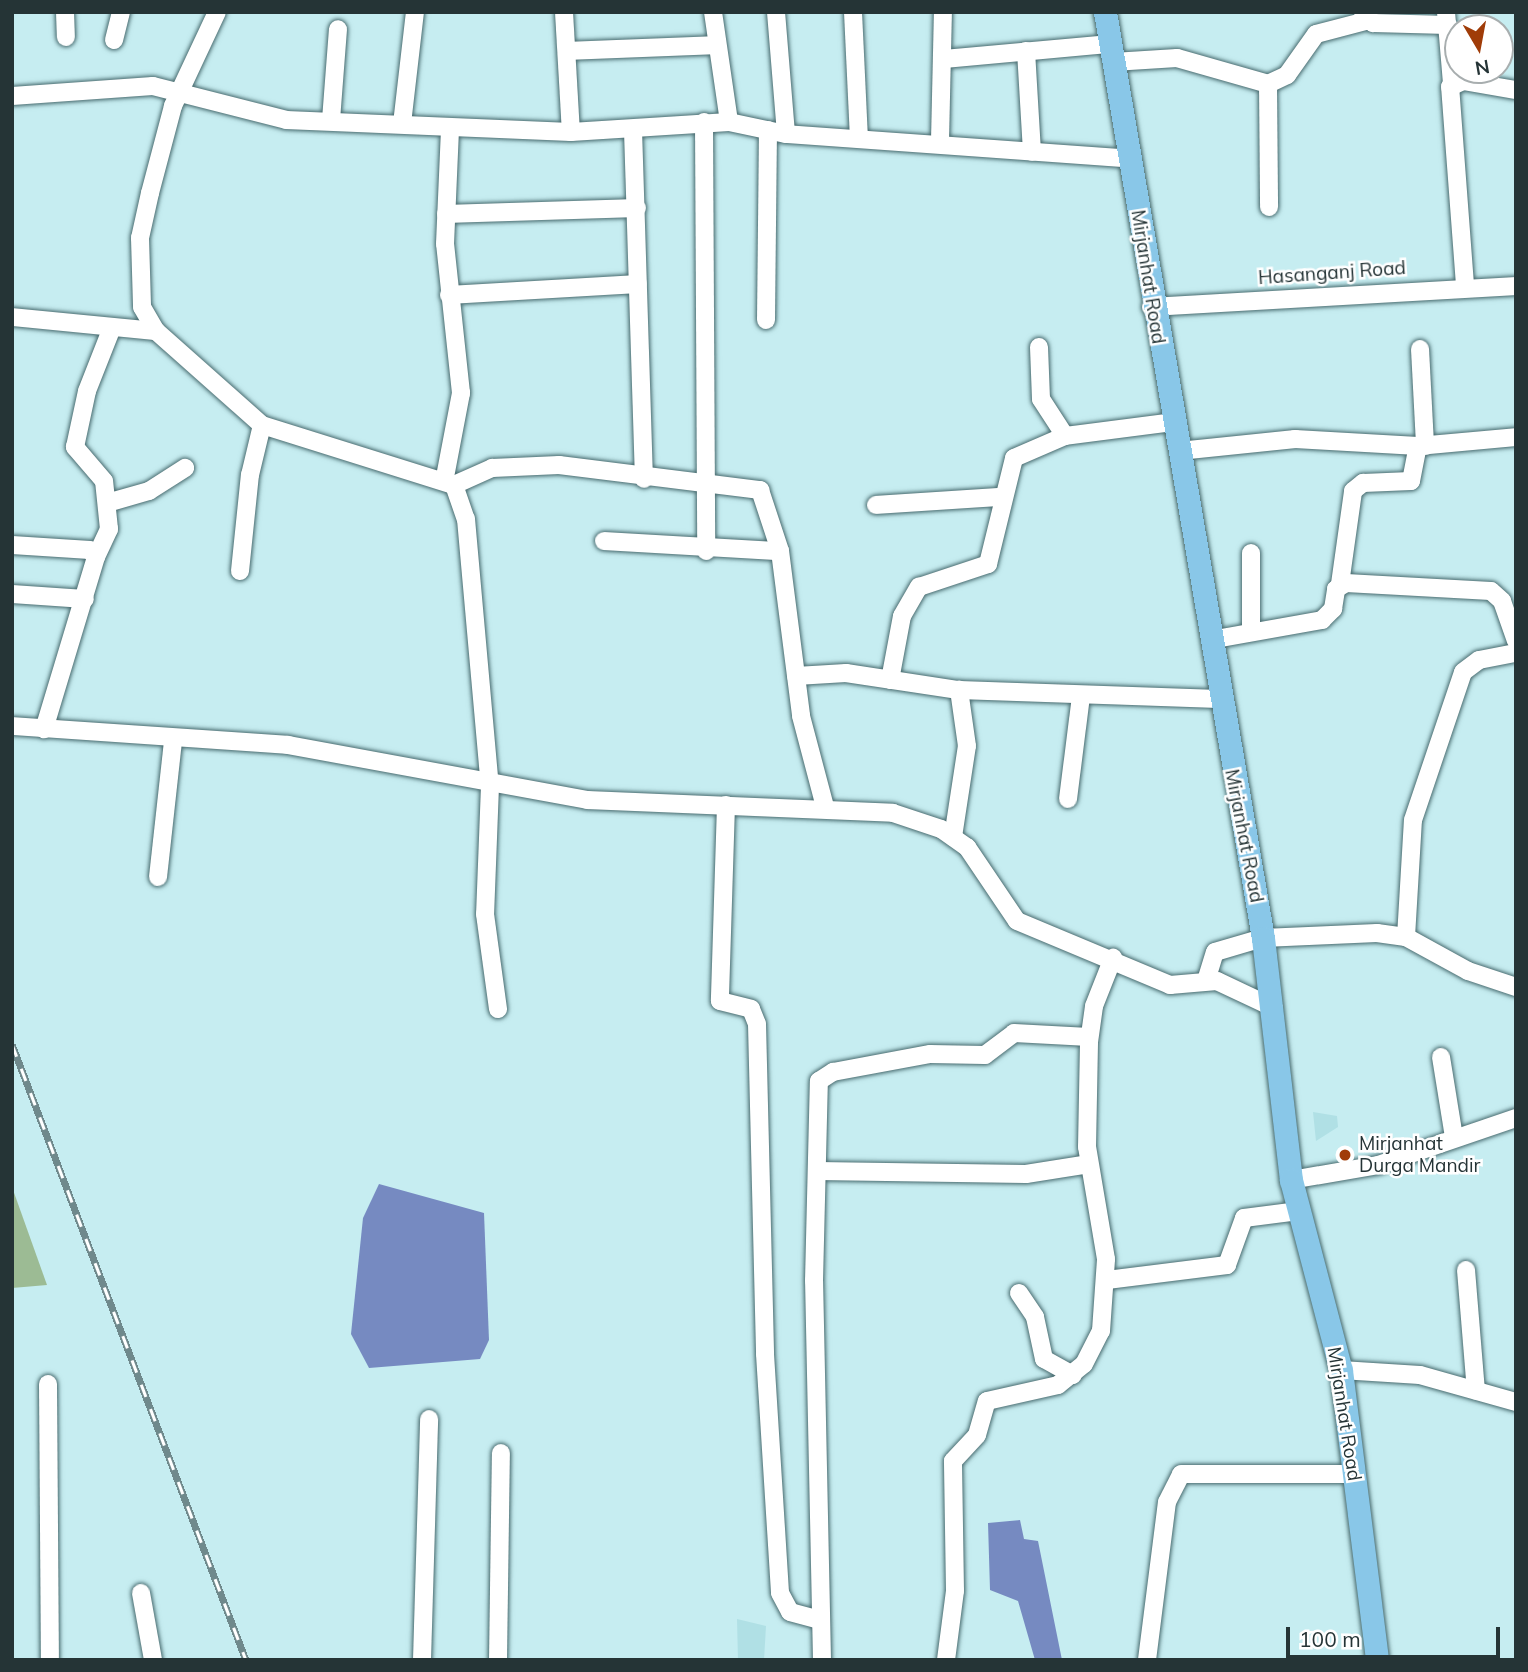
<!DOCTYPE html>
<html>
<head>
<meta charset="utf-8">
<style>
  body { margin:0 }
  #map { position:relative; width:1528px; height:1672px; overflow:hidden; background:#c6edf1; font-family:Mulish,sans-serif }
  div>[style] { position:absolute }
  .built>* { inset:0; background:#b0e0e5 }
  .green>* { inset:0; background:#9cbb94 }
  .water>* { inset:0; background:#768ac1 }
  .roads { filter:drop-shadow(0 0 2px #486b6f) drop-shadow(0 0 2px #486b6f) }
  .minor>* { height:18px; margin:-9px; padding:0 9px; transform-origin:9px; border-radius:9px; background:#fff }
  .major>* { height:23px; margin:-11.5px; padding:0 11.5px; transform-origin:11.5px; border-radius:11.5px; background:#89c7e8 }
  .rail>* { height:7px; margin-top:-3.5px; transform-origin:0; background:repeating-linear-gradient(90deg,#fff 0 13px,#6f898c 0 26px); box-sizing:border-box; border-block:2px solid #6f898c }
  .dots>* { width:19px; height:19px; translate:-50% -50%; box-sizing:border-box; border:4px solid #fff; border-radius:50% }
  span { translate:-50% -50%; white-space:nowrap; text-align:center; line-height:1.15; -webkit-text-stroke:5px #fff; paint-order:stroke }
  .street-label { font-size:19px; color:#253436 }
  .poi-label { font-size:19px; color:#253436 }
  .left { translate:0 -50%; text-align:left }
  .frame { position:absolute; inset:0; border:14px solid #253436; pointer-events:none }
  .north { position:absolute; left:1444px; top:14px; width:70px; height:70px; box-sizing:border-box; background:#fff; border:2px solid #a8aeaf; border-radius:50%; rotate:170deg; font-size:19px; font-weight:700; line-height:28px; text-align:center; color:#253436 }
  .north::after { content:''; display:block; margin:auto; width:24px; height:32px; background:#a03c08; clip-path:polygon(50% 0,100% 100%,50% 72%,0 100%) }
  .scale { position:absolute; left:1286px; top:1627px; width:214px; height:32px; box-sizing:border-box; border:4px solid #253436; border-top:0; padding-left:9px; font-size:21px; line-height:24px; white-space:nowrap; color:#253436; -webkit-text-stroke:5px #fff; paint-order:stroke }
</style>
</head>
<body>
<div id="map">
  <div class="built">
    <i style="clip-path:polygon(1313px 1112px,1337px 1116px,1338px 1127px,1316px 1141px)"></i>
    <i style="clip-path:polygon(737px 1619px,766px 1626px,764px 1660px,738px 1660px)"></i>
  </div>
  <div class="green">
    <i style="clip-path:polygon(12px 1187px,47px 1285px,12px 1288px)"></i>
  </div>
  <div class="water">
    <i style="clip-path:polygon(379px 1184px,484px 1213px,489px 1340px,480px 1359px,369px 1368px,351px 1334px,363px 1218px)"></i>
    <i style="clip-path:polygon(1020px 1520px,1024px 1539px,1038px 1541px,1062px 1660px,1035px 1660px,1018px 1601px,990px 1590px,988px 1523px)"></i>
  </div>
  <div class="roads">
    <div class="minor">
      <i style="left:65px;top:12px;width:25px;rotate:88deg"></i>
      <i style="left:217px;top:12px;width:104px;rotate:115.1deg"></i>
      <i style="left:173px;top:106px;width:90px;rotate:104.8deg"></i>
      <i style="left:150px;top:193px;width:46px;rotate:102.5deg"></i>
      <i style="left:140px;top:238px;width:69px;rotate:88.3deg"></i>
      <i style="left:142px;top:307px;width:28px;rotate:60deg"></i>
      <i style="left:156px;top:331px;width:142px;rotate:41.6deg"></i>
      <i style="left:262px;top:425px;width:201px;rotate:17.4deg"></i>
      <i style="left:454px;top:485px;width:36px;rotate:71deg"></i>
      <i style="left:466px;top:519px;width:268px;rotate:84.9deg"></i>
      <i style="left:490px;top:786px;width:128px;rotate:92.2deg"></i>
      <i style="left:485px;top:914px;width:96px;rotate:82.2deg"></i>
      <i style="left:564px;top:12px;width:120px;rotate:86.7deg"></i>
      <i style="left:713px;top:12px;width:111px;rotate:81.7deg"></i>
      <i style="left:776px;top:12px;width:122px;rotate:85.3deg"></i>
      <i style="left:853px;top:12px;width:126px;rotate:87.3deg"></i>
      <i style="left:1363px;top:12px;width:15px;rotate:48deg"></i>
      <i style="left:1373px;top:23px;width:75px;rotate:1.5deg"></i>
      <i style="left:1446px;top:12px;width:71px;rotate:85.2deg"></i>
      <i style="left:114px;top:40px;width:29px;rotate:-76deg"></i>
      <i style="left:568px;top:51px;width:149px;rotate:-2.3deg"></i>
      <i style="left:1026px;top:51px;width:101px;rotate:86.6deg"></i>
      <i style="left:944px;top:59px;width:167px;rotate:-5.2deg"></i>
      <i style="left:1113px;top:62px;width:64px;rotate:-3.6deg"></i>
      <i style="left:1177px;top:58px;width:95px;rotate:15.9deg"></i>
      <i style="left:1268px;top:84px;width:21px;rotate:-25deg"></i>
      <i style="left:1287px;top:75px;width:50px;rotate:-54.7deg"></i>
      <i style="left:1316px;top:34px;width:52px;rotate:-14.6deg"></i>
      <i style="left:1268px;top:84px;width:123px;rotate:89.5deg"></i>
      <i style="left:12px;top:96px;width:141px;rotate:-4.1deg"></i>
      <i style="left:153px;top:86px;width:137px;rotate:14.3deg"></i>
      <i style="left:286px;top:120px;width:285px;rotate:2.4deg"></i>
      <i style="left:571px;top:132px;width:158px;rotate:-3.6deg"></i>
      <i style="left:729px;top:122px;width:58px;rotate:11.9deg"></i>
      <i style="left:786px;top:134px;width:346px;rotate:4.1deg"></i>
      <i style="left:331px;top:120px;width:91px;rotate:-85.6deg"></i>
      <i style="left:704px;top:122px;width:429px;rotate:89.7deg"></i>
      <i style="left:402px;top:124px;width:113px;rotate:-83.4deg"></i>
      <i style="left:633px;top:130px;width:349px;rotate:88.2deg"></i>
      <i style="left:940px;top:141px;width:129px;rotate:-88.7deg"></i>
      <i style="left:446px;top:214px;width:191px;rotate:-1.8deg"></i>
      <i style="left:1465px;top:285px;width:199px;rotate:-94.3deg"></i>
      <i style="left:1450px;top:87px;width:14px;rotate:-25deg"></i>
      <i style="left:1463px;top:81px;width:54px;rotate:9.6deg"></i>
      <i style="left:449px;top:295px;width:189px;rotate:-3.3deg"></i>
      <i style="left:1151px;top:307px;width:366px;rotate:-3.3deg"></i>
      <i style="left:12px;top:317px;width:145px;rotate:5.6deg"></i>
      <i style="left:766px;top:320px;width:190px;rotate:-89.4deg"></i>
      <i style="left:1039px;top:347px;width:52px;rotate:87.8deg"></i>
      <i style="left:1041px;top:399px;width:44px;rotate:57deg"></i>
      <i style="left:1420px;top:349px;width:97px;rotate:87deg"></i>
      <i style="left:1179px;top:451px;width:117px;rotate:-5.9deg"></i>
      <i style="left:1295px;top:439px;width:123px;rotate:3.3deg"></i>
      <i style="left:1418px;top:446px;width:98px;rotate:-5.2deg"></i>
      <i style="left:445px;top:477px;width:86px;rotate:-79.2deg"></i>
      <i style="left:461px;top:393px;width:150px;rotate:-96.1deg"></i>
      <i style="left:445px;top:244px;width:116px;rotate:-87.5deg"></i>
      <i style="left:454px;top:485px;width:42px;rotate:-24.1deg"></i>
      <i style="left:492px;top:468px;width:67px;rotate:-2.6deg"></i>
      <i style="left:559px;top:465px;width:203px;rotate:7.1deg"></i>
      <i style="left:760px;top:490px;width:64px;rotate:71.8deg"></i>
      <i style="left:780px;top:551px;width:166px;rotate:82.7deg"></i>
      <i style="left:801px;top:716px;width:94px;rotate:75.2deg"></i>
      <i style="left:107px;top:503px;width:44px;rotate:-15.9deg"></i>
      <i style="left:149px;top:491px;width:43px;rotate:-32.6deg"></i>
      <i style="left:876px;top:505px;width:125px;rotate:-3.7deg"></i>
      <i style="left:604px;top:541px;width:176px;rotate:3.3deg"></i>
      <i style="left:12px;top:545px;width:78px;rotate:3.7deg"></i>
      <i style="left:90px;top:550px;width:9px;rotate:49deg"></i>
      <i style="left:96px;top:557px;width:180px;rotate:106.8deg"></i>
      <i style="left:96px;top:557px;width:31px;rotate:-65deg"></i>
      <i style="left:109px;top:529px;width:48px;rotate:-95.9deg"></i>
      <i style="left:104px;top:481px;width:45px;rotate:-130.5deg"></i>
      <i style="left:75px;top:447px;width:57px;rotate:-77.9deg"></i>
      <i style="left:87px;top:391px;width:66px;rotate:-68.5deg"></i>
      <i style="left:240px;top:571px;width:97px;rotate:-84.1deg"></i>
      <i style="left:250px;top:475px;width:51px;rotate:-76.5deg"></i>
      <i style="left:1340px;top:584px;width:94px;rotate:-82deg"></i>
      <i style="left:1353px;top:491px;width:13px;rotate:-39deg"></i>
      <i style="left:1363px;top:483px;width:48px;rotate:-2.4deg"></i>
      <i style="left:1411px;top:481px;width:36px;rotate:-79deg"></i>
      <i style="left:12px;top:594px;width:73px;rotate:3.9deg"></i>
      <i style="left:1251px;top:631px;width:78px;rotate:-90deg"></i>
      <i style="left:1210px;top:640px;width:114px;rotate:-10.1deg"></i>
      <i style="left:1322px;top:620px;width:16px;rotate:-45deg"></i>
      <i style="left:1333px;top:609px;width:20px;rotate:-81deg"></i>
      <i style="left:1336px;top:589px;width:12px;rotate:-31deg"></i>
      <i style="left:1346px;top:583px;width:145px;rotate:3.2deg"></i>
      <i style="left:1491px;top:591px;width:15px;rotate:42deg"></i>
      <i style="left:1502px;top:601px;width:42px;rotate:70.7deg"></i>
      <i style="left:796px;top:676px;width:50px;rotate:-3.4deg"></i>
      <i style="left:846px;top:673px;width:114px;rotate:8.6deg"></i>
      <i style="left:959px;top:690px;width:260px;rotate:2deg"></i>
      <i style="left:890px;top:680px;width:65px;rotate:-79.4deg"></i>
      <i style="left:902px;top:616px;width:34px;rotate:-60deg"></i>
      <i style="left:919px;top:587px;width:73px;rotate:-18.4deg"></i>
      <i style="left:988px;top:564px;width:109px;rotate:-76.2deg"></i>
      <i style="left:1014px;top:458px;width:56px;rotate:-23.3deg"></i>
      <i style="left:1065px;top:436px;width:109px;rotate:-7.4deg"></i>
      <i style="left:12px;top:726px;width:277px;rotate:3.9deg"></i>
      <i style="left:288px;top:745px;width:304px;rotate:10.4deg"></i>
      <i style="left:587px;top:800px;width:306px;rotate:2.4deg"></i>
      <i style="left:893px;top:813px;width:51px;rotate:18.4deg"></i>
      <i style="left:941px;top:829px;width:32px;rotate:35deg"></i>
      <i style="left:967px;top:847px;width:89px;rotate:56deg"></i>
      <i style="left:1017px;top:921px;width:166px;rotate:22.7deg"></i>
      <i style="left:1170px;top:985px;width:47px;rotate:-4.9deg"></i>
      <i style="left:1217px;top:981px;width:63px;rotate:25.3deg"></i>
      <i style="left:1068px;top:799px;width:104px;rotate:-82.8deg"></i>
      <i style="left:726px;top:805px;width:196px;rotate:91.8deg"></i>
      <i style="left:720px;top:1001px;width:32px;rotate:14deg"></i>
      <i style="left:751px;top:1009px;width:16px;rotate:68deg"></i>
      <i style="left:757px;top:1024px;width:330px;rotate:88.6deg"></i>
      <i style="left:765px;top:1354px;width:239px;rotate:86.4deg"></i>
      <i style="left:780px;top:1593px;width:21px;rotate:62deg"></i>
      <i style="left:790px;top:1612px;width:31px;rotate:15deg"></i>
      <i style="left:953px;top:837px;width:92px;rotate:-81.3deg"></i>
      <i style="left:967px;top:746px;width:57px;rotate:-98.1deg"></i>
      <i style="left:158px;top:877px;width:137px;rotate:-83.7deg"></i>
      <i style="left:1406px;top:937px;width:117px;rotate:-86.6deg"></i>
      <i style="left:1413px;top:820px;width:156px;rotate:-71.3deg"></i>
      <i style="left:1463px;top:672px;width:20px;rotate:-37deg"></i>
      <i style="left:1479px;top:660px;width:38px;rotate:-11deg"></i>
      <i style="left:1206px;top:981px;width:30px;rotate:-73deg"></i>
      <i style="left:1215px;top:952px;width:50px;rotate:-16.3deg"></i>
      <i style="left:1263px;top:938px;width:114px;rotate:-2.5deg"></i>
      <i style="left:1377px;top:933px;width:29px;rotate:8deg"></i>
      <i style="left:1406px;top:937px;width:71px;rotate:28.7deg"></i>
      <i style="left:1468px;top:971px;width:51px;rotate:18.4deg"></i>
      <i style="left:1441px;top:1057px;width:81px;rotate:80.8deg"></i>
      <i style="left:817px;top:1171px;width:209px;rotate:0.8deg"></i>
      <i style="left:1026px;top:1174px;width:64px;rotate:-9deg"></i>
      <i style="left:1291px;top:1180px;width:88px;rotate:-9.8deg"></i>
      <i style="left:1378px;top:1165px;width:146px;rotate:-18.8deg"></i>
      <i style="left:1466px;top:1270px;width:121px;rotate:85.3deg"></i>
      <i style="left:1107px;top:1280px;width:121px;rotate:-7.1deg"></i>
      <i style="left:1227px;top:1265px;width:50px;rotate:-70.1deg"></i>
      <i style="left:1244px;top:1218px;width:55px;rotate:-7.3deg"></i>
      <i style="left:1019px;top:1293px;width:29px;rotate:56deg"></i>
      <i style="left:1035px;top:1317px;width:43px;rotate:77.9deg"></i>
      <i style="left:1044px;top:1359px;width:33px;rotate:29deg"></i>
      <i style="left:1341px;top:1370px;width:79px;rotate:3.6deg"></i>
      <i style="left:1420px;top:1375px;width:100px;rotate:15.7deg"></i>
      <i style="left:48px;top:1384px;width:276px;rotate:89.6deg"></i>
      <i style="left:141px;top:1593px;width:68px;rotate:79.8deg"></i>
      <i style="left:422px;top:1660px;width:241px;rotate:-88.3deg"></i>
      <i style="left:498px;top:1660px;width:207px;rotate:-89.2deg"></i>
      <i style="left:822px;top:1660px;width:379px;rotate:-91.2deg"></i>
      <i style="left:814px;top:1281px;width:200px;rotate:-88.6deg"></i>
      <i style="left:819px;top:1081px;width:17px;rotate:-33deg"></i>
      <i style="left:833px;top:1072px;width:99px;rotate:-10.5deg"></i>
      <i style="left:930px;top:1054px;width:55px;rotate:1deg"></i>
      <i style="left:985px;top:1055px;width:36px;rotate:-37deg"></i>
      <i style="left:1014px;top:1033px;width:75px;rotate:3.1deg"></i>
      <i style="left:946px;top:1660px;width:70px;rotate:-82.6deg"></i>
      <i style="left:955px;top:1591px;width:130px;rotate:-90.9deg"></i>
      <i style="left:953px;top:1461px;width:35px;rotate:-47deg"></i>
      <i style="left:977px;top:1435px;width:35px;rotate:-74deg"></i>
      <i style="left:987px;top:1401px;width:73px;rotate:-12.7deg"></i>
      <i style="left:1058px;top:1385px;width:33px;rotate:-39deg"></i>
      <i style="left:1084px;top:1364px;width:37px;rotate:-63deg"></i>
      <i style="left:1101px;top:1331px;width:72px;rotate:-86deg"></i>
      <i style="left:1106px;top:1259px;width:114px;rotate:-99.6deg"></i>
      <i style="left:1087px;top:1147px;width:105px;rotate:-88.9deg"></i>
      <i style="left:1089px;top:1042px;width:36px;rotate:-82deg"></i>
      <i style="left:1094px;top:1006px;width:52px;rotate:-68.4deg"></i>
      <i style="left:1147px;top:1660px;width:159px;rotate:-82.8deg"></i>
      <i style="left:1167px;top:1502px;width:31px;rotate:-63deg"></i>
      <i style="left:1181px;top:1474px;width:172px"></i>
    </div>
    <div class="major">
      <i style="left:1105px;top:12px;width:939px;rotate:80.32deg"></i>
      <i style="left:1263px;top:938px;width:244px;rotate:83.4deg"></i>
      <i style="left:1291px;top:1180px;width:196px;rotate:75.3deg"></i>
      <i style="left:1341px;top:1370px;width:292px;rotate:82.9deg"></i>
    </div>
  </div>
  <div class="rail">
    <i style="left:12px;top:1044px;width:659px;rotate:69.2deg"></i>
  </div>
  <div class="dots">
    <i style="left:1345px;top:1155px;background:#a03c08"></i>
  </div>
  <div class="street-label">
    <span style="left:1332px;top:273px;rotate:-4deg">Hasanganj Road</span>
    <span style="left:1148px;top:277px;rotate:81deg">Mirjanhat Road</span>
    <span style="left:1244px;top:836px;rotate:79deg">Mirjanhat Road</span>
    <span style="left:1344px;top:1414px;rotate:81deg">Mirjanhat Road</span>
  </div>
  <div class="poi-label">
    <span class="left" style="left:1359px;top:1155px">Mirjanhat<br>Durga Mandir</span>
  </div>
  <div class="frame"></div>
  <div class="north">N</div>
  <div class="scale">100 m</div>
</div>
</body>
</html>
